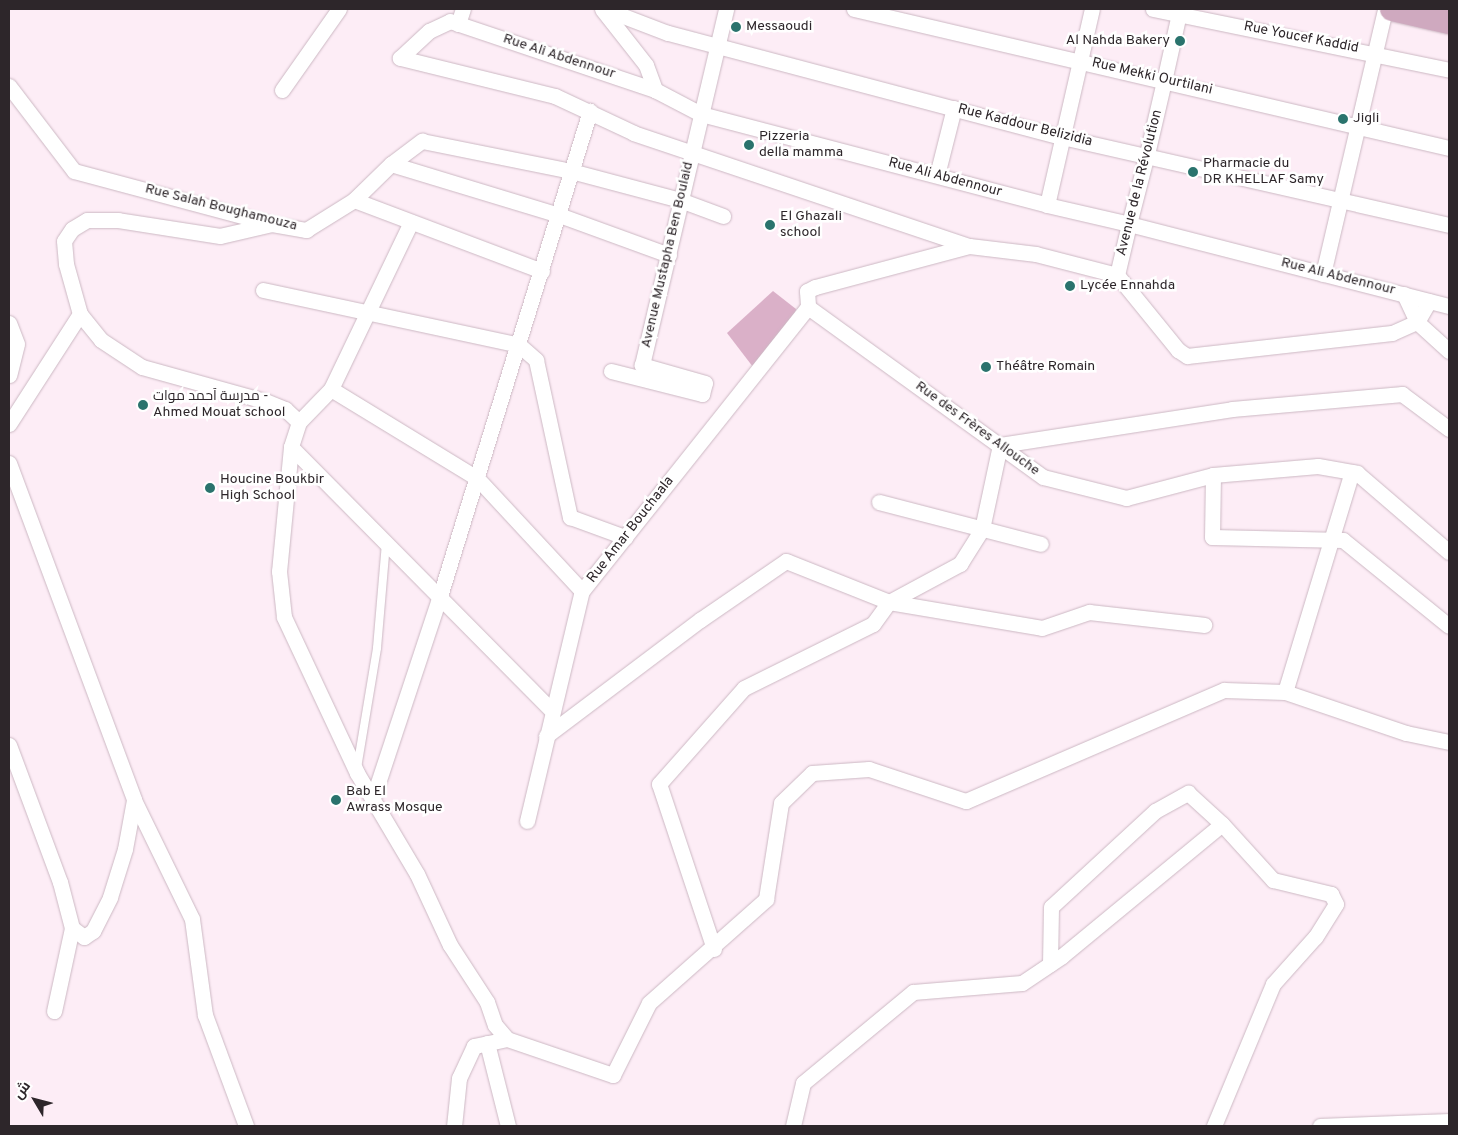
<!DOCTYPE html>
<html>
<head>
<meta charset="utf-8">
<style>
  body { margin:0 }
  #map { position:relative; width:1458px; height:1135px; overflow:hidden; background:#fdedf6; font-family:Overpass,Cairo,sans-serif }
  div>[style] { position:absolute }
  .green>* { inset:0; background:#dab0c8 }
  .roads { filter:drop-shadow(0 0 1px #ccb8c3) drop-shadow(0 0 1px #ccb8c3) }
  .lane>* { height:8px; margin:-4px; padding:0 4px; transform-origin:4px; border-radius:4px; background:#fff }
  .street>* { height:15px; margin:-7.5px; padding:0 7.5px; transform-origin:7.5px; border-radius:7.5px; background:#fff }
  .primary>* { height:24px; margin:-12px; padding:0 12px; transform-origin:12px; border-radius:12px; background:#cfa9bf }
  .dots>* { width:14px; height:14px; translate:-50% -50%; box-sizing:border-box; border:2px solid #fff; border-radius:50% }
  span { translate:-50% -50%; white-space:nowrap; text-align:center; line-height:1.15; -webkit-text-stroke:5px #fff; paint-order:stroke }
  .poi-label { font-size:14px; color:#2d262a }
  .left { translate:0 -50%; text-align:left }
  .right { translate:-100% -50%; text-align:right }
  .street-label { font-size:14px; color:#2d262a }
  .frame { position:absolute; inset:0; border:10px solid #2d262a; pointer-events:none }
  .north { position:absolute; left:10px; top:1075px; width:50px; height:50px; -webkit-text-stroke:4px #fff; paint-order:stroke; rotate:307deg; font-size:14px; font-weight:700; line-height:20px; text-align:center; color:#2d262a }
  .north::after { content:''; display:block; margin:auto; width:18px; height:22px; background:#2d262a; clip-path:polygon(50% 0,100% 100%,50% 72%,0 100%) }
</style>
</head>
<body>
<div id="map">
  <div class="green">
    <i style="clip-path:polygon(773px 291px,796px 309px,795px 317px,753px 367px,727px 333px)"></i>
  </div>
  <div class="roads">
    <div class="lane">
      <i style="left:357px;top:768px;width:122px;rotate:-80.5deg"></i>
      <i style="left:377px;top:648px;width:104px;rotate:-85.1deg"></i>
    </div>
    <div class="street">
      <i style="left:602px;top:9px;width:71px;rotate:51.8deg"></i>
      <i style="left:646px;top:65px;width:27px;rotate:70deg"></i>
      <i style="left:605px;top:9px;width:67px;rotate:20.9deg"></i>
      <i style="left:668px;top:33px;width:407px;rotate:14.8deg"></i>
      <i style="left:1062px;top:137px;width:397px;rotate:12.8deg"></i>
      <i style="left:854px;top:9px;width:611px;rotate:13.15deg"></i>
      <i style="left:1153px;top:9px;width:302px;rotate:11.6deg"></i>
      <i style="left:1180px;top:9px;width:74px;rotate:102.5deg"></i>
      <i style="left:1164px;top:81px;width:75px;rotate:103.1deg"></i>
      <i style="left:1147px;top:154px;width:72px;rotate:104.4deg"></i>
      <i style="left:1129px;top:224px;width:52px;rotate:103.2deg"></i>
      <i style="left:1117px;top:275px;width:84px;rotate:-165.5deg"></i>
      <i style="left:1036px;top:254px;width:67px;rotate:-173.2deg"></i>
      <i style="left:969px;top:246px;width:354px;rotate:-161.4deg"></i>
      <i style="left:634px;top:133px;width:87px;rotate:-154.9deg"></i>
      <i style="left:555px;top:96px;width:160px;rotate:-166.2deg"></i>
      <i style="left:400px;top:58px;width:40px;rotate:-43deg"></i>
      <i style="left:429px;top:31px;width:23px;rotate:-25deg"></i>
      <i style="left:450px;top:21px;width:216px;rotate:18.6deg"></i>
      <i style="left:655px;top:90px;width:52px;rotate:27.6deg"></i>
      <i style="left:701px;top:114px;width:358px;rotate:14.7deg"></i>
      <i style="left:1047px;top:205px;width:84px;rotate:13deg"></i>
      <i style="left:1129px;top:224px;width:330px;rotate:14.4deg"></i>
      <i style="left:458px;top:24px;width:16px;rotate:-72deg"></i>
      <i style="left:9px;top:86px;width:107px;rotate:52.6deg"></i>
      <i style="left:74px;top:171px;width:205px;rotate:15deg"></i>
      <i style="left:272px;top:224px;width:35px;rotate:10deg"></i>
      <i style="left:306px;top:230px;width:57px;rotate:-32deg"></i>
      <i style="left:354px;top:200px;width:52px;rotate:-44.2deg"></i>
      <i style="left:391px;top:164px;width:39px;rotate:-37deg"></i>
      <i style="left:422px;top:141px;width:152px;rotate:11.4deg"></i>
      <i style="left:571px;top:171px;width:113px;rotate:14.9deg"></i>
      <i style="left:680px;top:200px;width:46px;rotate:20.4deg"></i>
      <i style="left:282px;top:90px;width:99px;rotate:-54.9deg"></i>
      <i style="left:391px;top:164px;width:176px;rotate:16.9deg"></i>
      <i style="left:559px;top:215px;width:117px;rotate:20deg"></i>
      <i style="left:937px;top:175px;width:69px;rotate:-75.8deg"></i>
      <i style="left:354px;top:200px;width:201px;rotate:20.7deg"></i>
      <i style="left:1047px;top:205px;width:201px;rotate:-77.1deg"></i>
      <i style="left:411px;top:222px;width:185px;rotate:115.6deg"></i>
      <i style="left:331px;top:389px;width:46px;rotate:134.1deg"></i>
      <i style="left:299px;top:422px;width:26px;rotate:108deg"></i>
      <i style="left:291px;top:447px;width:125px;rotate:95.5deg"></i>
      <i style="left:279px;top:571px;width:46px;rotate:83.8deg"></i>
      <i style="left:284px;top:617px;width:172px;rotate:64.9deg"></i>
      <i style="left:357px;top:773px;width:117px;rotate:59.3deg"></i>
      <i style="left:417px;top:874px;width:78px;rotate:65.1deg"></i>
      <i style="left:450px;top:945px;width:68px;rotate:57deg"></i>
      <i style="left:487px;top:1002px;width:24px;rotate:71deg"></i>
      <i style="left:495px;top:1025px;width:18px;rotate:49deg"></i>
      <i style="left:507px;top:1039px;width:34px;rotate:168deg"></i>
      <i style="left:474px;top:1046px;width:35px;rotate:115deg"></i>
      <i style="left:459px;top:1078px;width:48px;rotate:95.9deg"></i>
      <i style="left:272px;top:224px;width:53px;rotate:167deg"></i>
      <i style="left:220px;top:236px;width:103px;rotate:-171.1deg"></i>
      <i style="left:118px;top:220px;width:31px;rotate:180deg"></i>
      <i style="left:87px;top:220px;width:17px;rotate:149deg"></i>
      <i style="left:72px;top:229px;width:14px;rotate:124deg"></i>
      <i style="left:64px;top:241px;width:23px;rotate:85deg"></i>
      <i style="left:66px;top:264px;width:52px;rotate:74.4deg"></i>
      <i style="left:80px;top:314px;width:33px;rotate:51deg"></i>
      <i style="left:101px;top:340px;width:49px;rotate:33.4deg"></i>
      <i style="left:142px;top:367px;width:128px;rotate:15.5deg"></i>
      <i style="left:265px;top:401px;width:22px;rotate:22deg"></i>
      <i style="left:285px;top:409px;width:19px;rotate:43deg"></i>
      <i style="left:969px;top:246px;width:159px;rotate:165.1deg"></i>
      <i style="left:815px;top:287px;width:9px;rotate:153deg"></i>
      <i style="left:807px;top:291px;width:16px;rotate:86deg"></i>
      <i style="left:808px;top:307px;width:290px;rotate:35.9deg"></i>
      <i style="left:1043px;top:477px;width:86px;rotate:14.2deg"></i>
      <i style="left:1126px;top:498px;width:90px;rotate:-14.8deg"></i>
      <i style="left:1213px;top:475px;width:105px;rotate:-4.9deg"></i>
      <i style="left:1318px;top:466px;width:40px;rotate:10deg"></i>
      <i style="left:1357px;top:473px;width:121px;rotate:40.7deg"></i>
      <i style="left:1323px;top:274px;width:272px;rotate:-76.8deg"></i>
      <i style="left:1117px;top:275px;width:97px;rotate:50.9deg"></i>
      <i style="left:1178px;top:350px;width:11px;rotate:34deg"></i>
      <i style="left:1187px;top:356px;width:206px;rotate:-6.4deg"></i>
      <i style="left:1392px;top:333px;width:27px;rotate:-24deg"></i>
      <i style="left:1417px;top:322px;width:24px;rotate:-60deg"></i>
      <i style="left:263px;top:290px;width:262px;rotate:12.1deg"></i>
      <i style="left:519px;top:345px;width:23px;rotate:41deg"></i>
      <i style="left:536px;top:360px;width:161px;rotate:77.8deg"></i>
      <i style="left:570px;top:517px;width:59px;rotate:20deg"></i>
      <i style="left:1404px;top:294px;width:31px;rotate:65deg"></i>
      <i style="left:1417px;top:322px;width:43px;rotate:42.2deg"></i>
      <i style="left:9px;top:323px;width:22px;rotate:69deg"></i>
      <i style="left:17px;top:344px;width:32px;rotate:104deg"></i>
      <i style="left:611px;top:371px;width:94px;rotate:14.2deg"></i>
      <i style="left:702px;top:394px;width:11px;rotate:-75deg"></i>
      <i style="left:705px;top:383px;width:66px;rotate:-164.1deg"></i>
      <i style="left:642px;top:365px;width:366px;rotate:-76.7deg"></i>
      <i style="left:331px;top:389px;width:171px;rotate:31.4deg"></i>
      <i style="left:477px;top:478px;width:154px;rotate:47.1deg"></i>
      <i style="left:9px;top:424px;width:131px;rotate:-57.2deg"></i>
      <i style="left:291px;top:447px;width:371px;rotate:45.3deg"></i>
      <i style="left:9px;top:463px;width:359px;rotate:69.6deg"></i>
      <i style="left:134px;top:800px;width:132px;rotate:64deg"></i>
      <i style="left:192px;top:919px;width:97px;rotate:82.3deg"></i>
      <i style="left:205px;top:1015px;width:118px;rotate:69.7deg"></i>
      <i style="left:1213px;top:475px;width:62px;rotate:90.9deg"></i>
      <i style="left:1212px;top:537px;width:131px;rotate:1.3deg"></i>
      <i style="left:1343px;top:540px;width:136px;rotate:39.1deg"></i>
      <i style="left:879px;top:502px;width:167px;rotate:14.5deg"></i>
      <i style="left:1285px;top:692px;width:230px;rotate:-73.1deg"></i>
      <i style="left:546px;top:736px;width:193px;rotate:-37deg"></i>
      <i style="left:700px;top:620px;width:104px;rotate:-34.5deg"></i>
      <i style="left:786px;top:561px;width:111px;rotate:21.7deg"></i>
      <i style="left:889px;top:602px;width:155px;rotate:9.6deg"></i>
      <i style="left:1042px;top:628px;width:50px;rotate:-18.8deg"></i>
      <i style="left:1089px;top:612px;width:116px;rotate:6.4deg"></i>
      <i style="left:9px;top:745px;width:146px;rotate:69.6deg"></i>
      <i style="left:60px;top:882px;width:48px;rotate:75.4deg"></i>
      <i style="left:72px;top:928px;width:85px;rotate:102.2deg"></i>
      <i style="left:373px;top:798px;width:210px;rotate:-71.7deg"></i>
      <i style="left:439px;top:599px;width:511px;rotate:-72.81deg"></i>
      <i style="left:527px;top:821px;width:236px;rotate:-76.6deg"></i>
      <i style="left:582px;top:591px;width:363px;rotate:-51.5deg"></i>
      <i style="left:72px;top:928px;width:15px;rotate:37deg"></i>
      <i style="left:84px;top:937px;width:11px;rotate:-34deg"></i>
      <i style="left:93px;top:931px;width:38px;rotate:-63deg"></i>
      <i style="left:110px;top:897px;width:50px;rotate:-72.6deg"></i>
      <i style="left:125px;top:849px;width:50px;rotate:-79.6deg"></i>
      <i style="left:714px;top:949px;width:174px;rotate:-108.4deg"></i>
      <i style="left:659px;top:784px;width:128px;rotate:-48.5deg"></i>
      <i style="left:744px;top:688px;width:144px;rotate:-26.4deg"></i>
      <i style="left:873px;top:624px;width:27px;rotate:-54deg"></i>
      <i style="left:889px;top:602px;width:81px;rotate:-28.2deg"></i>
      <i style="left:960px;top:564px;width:41px;rotate:-57.8deg"></i>
      <i style="left:982px;top:529px;width:86px;rotate:-77.9deg"></i>
      <i style="left:1000px;top:445px;width:235px;rotate:-8.8deg"></i>
      <i style="left:1232px;top:409px;width:171px;rotate:-5deg"></i>
      <i style="left:1402px;top:394px;width:59px;rotate:36.7deg"></i>
      <i style="left:1050px;top:964px;width:57px;rotate:-89deg"></i>
      <i style="left:1051px;top:907px;width:142px;rotate:-42.7deg"></i>
      <i style="left:1155px;top:811px;width:38px;rotate:-29deg"></i>
      <i style="left:1188px;top:793px;width:46px;rotate:42.4deg"></i>
      <i style="left:1222px;top:824px;width:76px;rotate:47.7deg"></i>
      <i style="left:1273px;top:880px;width:60px;rotate:13.6deg"></i>
      <i style="left:1331px;top:894px;width:11px;rotate:63deg"></i>
      <i style="left:1336px;top:904px;width:39px;rotate:122deg"></i>
      <i style="left:1315px;top:937px;width:63px;rotate:131.8deg"></i>
      <i style="left:1273px;top:984px;width:154px;rotate:112.6deg"></i>
      <i style="left:507px;top:1039px;width:112px;rotate:18.8deg"></i>
      <i style="left:613px;top:1075px;width:80px;rotate:-63.4deg"></i>
      <i style="left:649px;top:1003px;width:157px;rotate:-41.6deg"></i>
      <i style="left:766px;top:899px;width:97px;rotate:-81.1deg"></i>
      <i style="left:781px;top:803px;width:43px;rotate:-44.1deg"></i>
      <i style="left:812px;top:773px;width:57px;rotate:-4deg"></i>
      <i style="left:869px;top:769px;width:102px;rotate:18.3deg"></i>
      <i style="left:966px;top:801px;width:281px;rotate:-23.3deg"></i>
      <i style="left:1224px;top:690px;width:61px;rotate:1.9deg"></i>
      <i style="left:1285px;top:692px;width:128px;rotate:18.7deg"></i>
      <i style="left:1406px;top:733px;width:44px;rotate:11.8deg"></i>
      <i style="left:487px;top:1043px;width:86px;rotate:75.8deg"></i>
      <i style="left:793px;top:1126px;width:44px;rotate:-76.9deg"></i>
      <i style="left:803px;top:1083px;width:143px;rotate:-39.6deg"></i>
      <i style="left:913px;top:992px;width:109px;rotate:-4.7deg"></i>
      <i style="left:1022px;top:983px;width:48px;rotate:-34deg"></i>
      <i style="left:1062px;top:956px;width:207px;rotate:-39.5deg"></i>
      <i style="left:1320px;top:1126px;width:129px;rotate:-2.2deg"></i>
    </div>
    <div class="primary">
      <i style="left:1392px;top:9px;width:58px;rotate:12.8deg"></i>
    </div>
  </div>
  <div class="dots">
    <i style="left:736px;top:27px;background:#2a736d"></i>
    <i style="left:1180px;top:41px;background:#2a736d"></i>
    <i style="left:1343px;top:119px;background:#2a736d"></i>
    <i style="left:749px;top:145px;background:#2a736d"></i>
    <i style="left:1193px;top:172px;background:#2a736d"></i>
    <i style="left:770px;top:225px;background:#2a736d"></i>
    <i style="left:1070px;top:286px;background:#2a736d"></i>
    <i style="left:986px;top:367px;background:#2a736d"></i>
    <i style="left:143px;top:405px;background:#2a736d"></i>
    <i style="left:210px;top:488px;background:#2a736d"></i>
    <i style="left:336px;top:800px;background:#2a736d"></i>
  </div>
  <div class="poi-label">
    <span class="left" style="left:746px;top:27px">Messaoudi</span>
    <span class="right" style="left:1170px;top:41px">Al Nahda Bakery</span>
    <span class="left" style="left:1353px;top:119px">Jigli</span>
    <span class="left" style="left:759px;top:145px">Pizzeria<br>della mamma</span>
    <span class="left" style="left:1203px;top:172px">Pharmacie du<br>DR KHELLAF Samy</span>
    <span class="left" style="left:780px;top:225px">El Ghazali<br>school</span>
    <span class="left" style="left:1080px;top:286px">Lycée Ennahda</span>
    <span class="left" style="left:996px;top:367px">Théâtre Romain</span>
    <span class="left" style="left:153px;top:405px">مدرسة آحمد موات -<br>Ahmed Mouat school</span>
    <span class="left" style="left:220px;top:488px">Houcine Boukbir<br>High School</span>
    <span class="left" style="left:346px;top:800px">Bab El<br>Awrass Mosque</span>
  </div>
  <div class="street-label">
    <span style="left:1301px;top:38px;rotate:11deg">Rue Youcef Kaddid</span>
    <span style="left:559px;top:57px;rotate:18deg">Rue Ali Abdennour</span>
    <span style="left:1152px;top:77px;rotate:13deg">Rue Mekki Ourtilani</span>
    <span style="left:1025px;top:126px;rotate:14deg">Rue Kaddour Belizidia</span>
    <span style="left:945px;top:178px;rotate:15deg">Rue Ali Abdennour</span>
    <span style="left:1140px;top:183px;rotate:-76deg">Avenue de la Révolution</span>
    <span style="left:221px;top:208px;rotate:14deg">Rue Salah Boughamouza</span>
    <span style="left:668px;top:255px;rotate:-77deg">Avenue Mustapha Ben Boulaid</span>
    <span style="left:1338px;top:277px;rotate:14deg">Rue Ali Abdennour</span>
    <span style="left:977px;top:429px;rotate:36deg">Rue des Frères Allouche</span>
    <span style="left:631px;top:530px;rotate:-52deg">Rue Amar Bouchaala</span>
  </div>
  <div class="frame"></div>
  <div class="north">ش</div>
</div>
</body>
</html>
